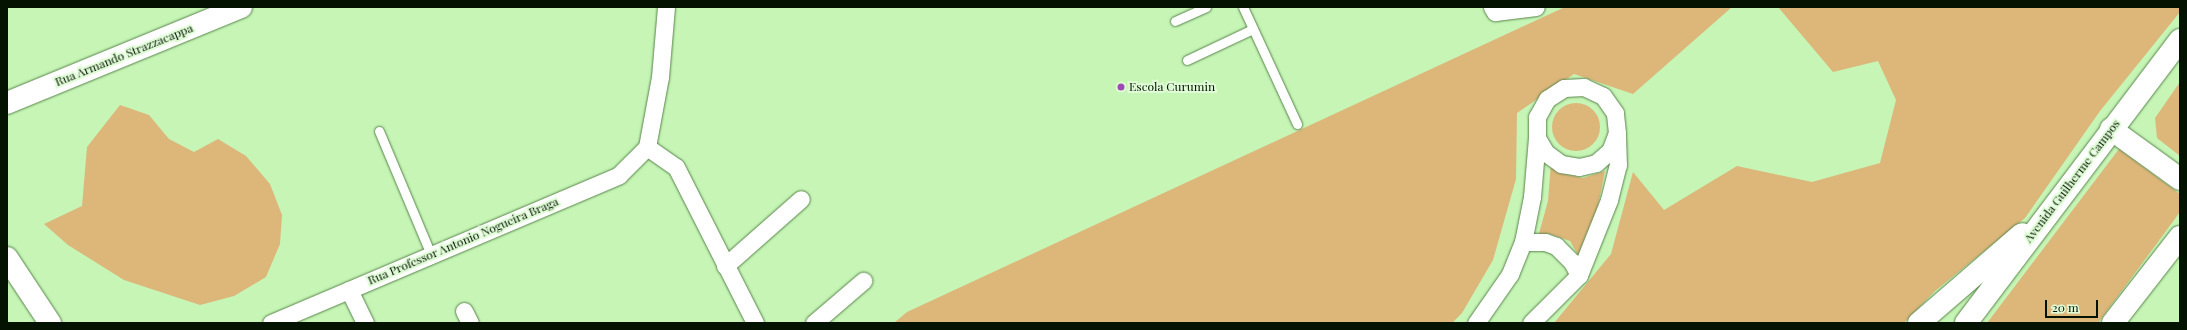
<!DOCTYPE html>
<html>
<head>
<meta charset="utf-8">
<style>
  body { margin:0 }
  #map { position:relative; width:2187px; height:330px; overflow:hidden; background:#c6f5b6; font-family:"Playfair Display",serif }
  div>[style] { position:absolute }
  .green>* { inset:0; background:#ddb67a }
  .round { border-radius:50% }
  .roads { filter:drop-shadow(0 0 1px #59844b) drop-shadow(0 0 1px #59844b) }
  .lane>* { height:9px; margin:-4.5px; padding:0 4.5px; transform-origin:4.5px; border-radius:4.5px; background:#fff }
  .street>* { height:17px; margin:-8.5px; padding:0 8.5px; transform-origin:8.5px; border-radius:8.5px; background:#fff }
  .secondary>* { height:22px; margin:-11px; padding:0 11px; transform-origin:11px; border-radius:11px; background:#fff }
  .dots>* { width:11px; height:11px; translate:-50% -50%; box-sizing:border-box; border:2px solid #e0fcd7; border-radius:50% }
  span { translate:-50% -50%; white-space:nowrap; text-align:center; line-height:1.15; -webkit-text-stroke:4px #e0fcd7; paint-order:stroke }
  .street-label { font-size:12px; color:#041301 }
  .poi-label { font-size:12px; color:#041301 }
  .left { translate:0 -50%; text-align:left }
  .frame { position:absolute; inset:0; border:8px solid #041301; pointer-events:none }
  .scale { position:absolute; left:2045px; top:300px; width:53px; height:18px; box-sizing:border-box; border:2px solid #041301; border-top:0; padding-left:5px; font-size:12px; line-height:14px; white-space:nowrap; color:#041301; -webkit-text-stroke:3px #e0fcd7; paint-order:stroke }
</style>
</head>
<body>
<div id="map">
  <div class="green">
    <i style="clip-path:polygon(1565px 7px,1732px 7px,1633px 94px,1574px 74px,1517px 113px,1516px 179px,1493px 260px,1462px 313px,1452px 323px,894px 323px,907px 312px)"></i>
    <i style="clip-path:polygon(1778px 7px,2180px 7px,2180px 12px,2100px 111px,2025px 218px,1935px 291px,1904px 323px,1554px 323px,1611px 254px,1633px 172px,1664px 210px,1737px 166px,1812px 182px,1880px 163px,1896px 100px,1878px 61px,1833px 72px)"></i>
    <i style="clip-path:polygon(2180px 82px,2180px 156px,2157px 138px,2155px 118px)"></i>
    <i class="round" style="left:1552px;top:103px;width:48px;height:48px"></i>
    <i style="clip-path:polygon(120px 105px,149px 115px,169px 139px,194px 152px,218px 139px,246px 156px,270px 184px,282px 215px,280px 244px,266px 277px,234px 296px,200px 305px,124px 280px,68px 245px,44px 224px,82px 206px,87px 147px)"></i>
    <i style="clip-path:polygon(2119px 149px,2180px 194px,2180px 212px,2098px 323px,1987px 323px)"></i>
    <i style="clip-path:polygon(1551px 163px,1565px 174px,1583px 178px,1605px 171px,1598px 206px,1578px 255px,1570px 241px,1550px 234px,1538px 237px,1548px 201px)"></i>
  </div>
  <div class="roads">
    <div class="lane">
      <i style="left:1243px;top:7px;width:129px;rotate:65.2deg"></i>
      <i style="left:1175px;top:21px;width:34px;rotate:-24deg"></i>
      <i style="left:1187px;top:60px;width:73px;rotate:-25.2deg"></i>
      <i style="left:379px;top:131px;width:134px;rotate:67.2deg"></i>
    </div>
    <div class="street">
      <i style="left:1492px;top:7px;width:6px;rotate:59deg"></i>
      <i style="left:1495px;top:12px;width:41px;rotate:-7deg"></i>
      <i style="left:647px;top:147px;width:35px;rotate:35deg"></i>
      <i style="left:676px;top:167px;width:175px;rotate:63.1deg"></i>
      <i style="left:647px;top:147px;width:71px;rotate:-79.5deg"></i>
      <i style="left:660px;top:77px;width:70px;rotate:-85.1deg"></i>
      <i style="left:1523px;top:242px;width:22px"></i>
      <i style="left:1545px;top:242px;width:12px;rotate:20deg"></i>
      <i style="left:1556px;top:246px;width:23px;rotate:45deg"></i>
      <i style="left:1572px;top:262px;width:15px;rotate:62deg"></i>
      <i style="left:725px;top:266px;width:101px;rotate:-41.4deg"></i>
      <i style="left:349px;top:290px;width:37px;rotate:64deg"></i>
      <i style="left:464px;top:311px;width:13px;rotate:63deg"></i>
      <i style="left:271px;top:323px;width:378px;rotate:-23deg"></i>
      <i style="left:619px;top:175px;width:40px;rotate:-45deg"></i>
      <i style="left:814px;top:323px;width:65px;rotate:-40.6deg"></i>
      <i style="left:1476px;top:323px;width:60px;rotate:-55.2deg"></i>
      <i style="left:1510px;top:274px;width:35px;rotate:-68deg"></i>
      <i style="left:1523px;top:242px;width:46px;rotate:-78.7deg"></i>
      <i style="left:1532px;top:197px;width:59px;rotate:-85.2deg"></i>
      <i style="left:1531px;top:323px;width:68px;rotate:-45deg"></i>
      <i style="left:1579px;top:275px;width:81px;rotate:-68.2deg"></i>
      <i style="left:1609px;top:200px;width:36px;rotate:-76deg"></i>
      <i style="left:1618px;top:165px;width:32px;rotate:-92deg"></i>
      <i style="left:1617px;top:133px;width:20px;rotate:-96deg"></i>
      <i style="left:1615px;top:113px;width:21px;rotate:-125deg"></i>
      <i style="left:1603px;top:96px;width:21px;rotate:-155deg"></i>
      <i style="left:1584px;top:87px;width:20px;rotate:177deg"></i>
      <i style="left:1564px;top:88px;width:20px;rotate:147deg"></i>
      <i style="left:1547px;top:99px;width:21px;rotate:119deg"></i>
      <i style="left:1537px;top:117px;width:21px;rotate:90deg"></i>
      <i style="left:1537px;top:138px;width:17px;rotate:59deg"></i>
      <i style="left:1546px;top:153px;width:19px;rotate:36deg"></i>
      <i style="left:1561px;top:164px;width:18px;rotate:9deg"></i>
      <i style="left:1579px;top:167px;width:17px;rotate:-13deg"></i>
      <i style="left:1596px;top:163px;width:18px;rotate:-41deg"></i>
      <i style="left:1610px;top:151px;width:19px;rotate:-69deg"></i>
    </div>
    <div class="secondary">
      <i style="left:7px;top:103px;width:253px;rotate:-22.3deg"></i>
      <i style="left:2111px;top:129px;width:85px;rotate:35.9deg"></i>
      <i style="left:7px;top:258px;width:78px;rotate:56.5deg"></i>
      <i style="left:1919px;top:323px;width:136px;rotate:-40.8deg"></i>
      <i style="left:1966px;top:323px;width:355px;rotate:-52.9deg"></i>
      <i style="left:2113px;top:323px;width:109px;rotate:-52.1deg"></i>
    </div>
  </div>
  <div class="dots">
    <i style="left:1121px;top:87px;background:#9e49b7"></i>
  </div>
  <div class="street-label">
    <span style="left:124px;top:55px;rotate:-22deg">Rua Armando Strazzacappa</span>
    <span style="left:2072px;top:181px;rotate:-53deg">Avenida Guilherme Campos</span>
    <span style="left:463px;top:241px;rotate:-23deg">Rua Professor Antonio Nogueira Braga</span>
  </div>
  <div class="poi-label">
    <span class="left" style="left:1129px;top:87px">Escola Curumin</span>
  </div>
  <div class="frame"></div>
  <div class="scale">20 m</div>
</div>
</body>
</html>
